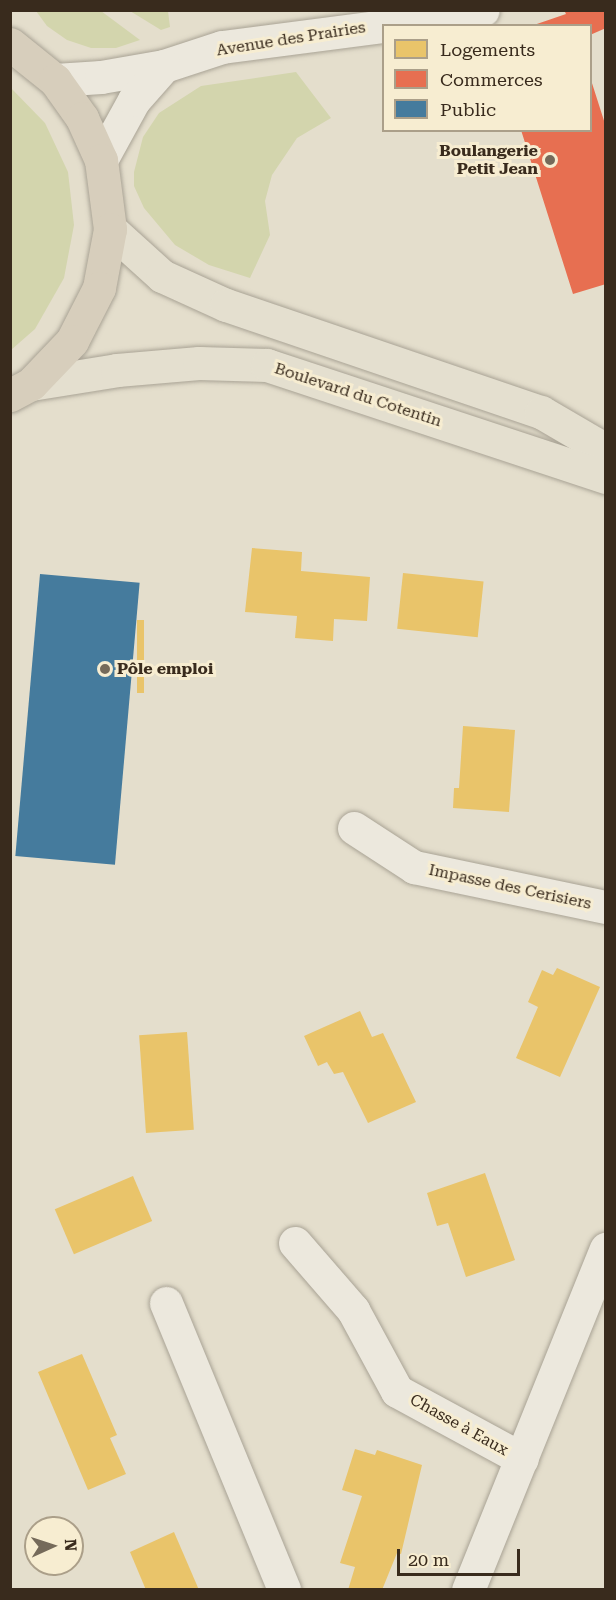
<!DOCTYPE html>
<html>
<head>
<meta charset="utf-8">
<style>
  body { margin:0 }
  #map { position:relative; width:616px; height:1600px; overflow:hidden; background:#e4decc; font-family:"Roboto Serif",serif }
  div>[style] { position:absolute }
  .green>* { inset:0; background:#d3d5ad }
  .homes>* { inset:0; background:#e9c46a; transform-origin:0 0 }
  .shops>* { inset:0; background:#e76f51 }
  .public>* { inset:0; background:#457b9d; transform-origin:0 0 }
  .roads { filter:drop-shadow(0 0 2px #a9a395) drop-shadow(0 0 2px #a9a395) }
  .minor>* { height:33px; margin:-16.5px; padding:0 16.5px; transform-origin:16.5px; border-radius:16.5px; background:#ece8dd }
  .major>* { height:33px; margin:-16.5px; padding:0 16.5px; transform-origin:16.5px; border-radius:16.5px; background:#e4dfcf }
  .highway>* { height:33px; margin:-16.5px; padding:0 16.5px; transform-origin:16.5px; border-radius:16.5px; background:#d7cebc }
  .dots>* { width:16px; height:16px; translate:-50% -50%; box-sizing:border-box; border:3px solid #f7edd1; border-radius:50% }
  span { translate:-50% -50%; white-space:nowrap; text-align:center; line-height:1.15; -webkit-text-stroke:6px #f7edd1; paint-order:stroke }
  .street-label { font-size:16px; color:#392b1d }
  .poi-label { font-size:16px; color:#392b1d; font-weight:700 }
  .right { translate:-100% -50%; text-align:right }
  .left { translate:0 -50%; text-align:left }
  .frame { position:absolute; inset:0; border:12px solid #392b1d; pointer-events:none }
  .legend { position:absolute; left:382px; top:24px; width:210px; height:108px; box-sizing:border-box; background:#f7edd1; border:2px solid #ab9f89; margin:0; padding:8px 10px; list-style:none; font-size:18px; color:#392b1d }
  .legend li { display:flex; align-items:center; gap:12px; height:30px }
  .legend b { width:30px; border:2px solid #ab9f89 }
  .north { position:absolute; left:24px; top:1516px; width:60px; height:60px; box-sizing:border-box; background:#f7edd1; border:2px solid #ab9f89; border-radius:50%; rotate:87deg; font-size:16px; font-weight:700; line-height:24px; text-align:center; color:#392b1d }
  .north::after { content:''; display:block; margin:auto; width:21px; height:27px; background:#756a5a; clip-path:polygon(50% 0,100% 100%,50% 72%,0 100%) }
  .scale { position:absolute; left:397px; top:1549px; width:123px; height:27px; box-sizing:border-box; border:3px solid #392b1d; border-top:0; padding-left:8px; font-size:18px; line-height:21px; white-space:nowrap; color:#392b1d; -webkit-text-stroke:4px #f7edd1; paint-order:stroke }
</style>
</head>
<body>
<div id="map">
  <div class="green">
    <i style="clip-path:polygon(36px 11px,101px 11px,140px 40px,116px 48px,91px 48px,67px 40px,47px 26px)"></i>
    <i style="clip-path:polygon(130px 11px,168px 11px,170px 27px,161px 30px)"></i>
    <i style="clip-path:polygon(296px 72px,331px 118px,297px 138px,272px 175px,265px 201px,270px 235px,250px 278px,209px 265px,175px 245px,144px 208px,134px 186px,134px 172px,143px 137px,159px 113px,201px 86px)"></i>
    <i style="clip-path:polygon(10px 87px,45px 123px,68px 172px,74px 225px,64px 278px,35px 329px,11px 350px)"></i>
  </div>
  <div class="homes">
    <i style="clip-path:polygon(252px 548px,302px 552px,301px 571px,370px 577px,367px 621px,334px 619px,333px 641px,295px 638px,297px 616px,245px 612px)"></i>
    <i style="left:403px;top:573px;width:81px;height:56px;rotate:6deg"></i>
    <i style="left:137px;top:620px;width:7px;height:73px"></i>
    <i style="clip-path:polygon(463px 726px,515px 730px,509px 812px,453px 808px,454px 788px,459px 788px)"></i>
    <i style="clip-path:polygon(557px 968px,600px 987px,560px 1077px,516px 1058px,538px 1007px,528px 1002px,542px 970px,553px 975px)"></i>
    <i style="clip-path:polygon(360px 1011px,372px 1037px,383px 1033px,416px 1102px,368px 1123px,343px 1072px,334px 1074px,327px 1062px,318px 1066px,304px 1036px)"></i>
    <i style="left:187px;top:1032px;width:98px;height:48px;rotate:86deg"></i>
    <i style="clip-path:polygon(485px 1173px,515px 1260px,466px 1277px,448px 1223px,437px 1226px,427px 1193px)"></i>
    <i style="left:133px;top:1176px;width:49px;height:85px;rotate:67deg"></i>
    <i style="clip-path:polygon(82px 1354px,117px 1435px,110px 1438px,126px 1474px,88px 1490px,38px 1372px)"></i>
    <i style="clip-path:polygon(355px 1449px,375px 1455px,377px 1450px,422px 1465px,401px 1554px,397px 1553px,382px 1590px,348px 1590px,355px 1567px,340px 1563px,362px 1496px,342px 1490px)"></i>
    <i style="clip-path:polygon(174px 1532px,199px 1590px,146px 1590px,130px 1552px)"></i>
  </div>
  <div class="shops">
    <i style="clip-path:polygon(564px 10px,606px 10px,606px 28px,590px 35px,590px 26px,531px 26px,566px 14px)"></i>
    <i style="clip-path:polygon(591px 80px,606px 127px,606px 284px,573px 294px,521px 130px,590px 130px)"></i>
  </div>
  <div class="public">
    <i style="left:40px;top:574px;width:100px;height:283px;rotate:5deg"></i>
  </div>
  <div class="roads">
    <div class="minor">
      <i style="left:386px;top:26px;width:98px;rotate:-9.4deg"></i>
      <i style="left:55px;top:80px;width:46px;rotate:-3.7deg"></i>
      <i style="left:101px;top:77px;width:64px;rotate:-9.9deg"></i>
      <i style="left:164px;top:66px;width:61px;rotate:-18.1deg"></i>
      <i style="left:222px;top:47px;width:163px;rotate:-7.4deg"></i>
      <i style="left:101px;top:160px;width:68px;rotate:-61.2deg"></i>
      <i style="left:134px;top:100px;width:45px;rotate:-48.6deg"></i>
      <i style="left:354px;top:828px;width:72px;rotate:33deg"></i>
      <i style="left:414px;top:867px;width:196px;rotate:11.8deg"></i>
      <i style="left:295px;top:1243px;width:89px;rotate:49.1deg"></i>
      <i style="left:353px;top:1310px;width:92px;rotate:61.5deg"></i>
      <i style="left:397px;top:1391px;width:142px;rotate:28.5deg"></i>
      <i style="left:166px;top:1303px;width:310px;rotate:67.6deg"></i>
      <i style="left:468px;top:1590px;width:368px;rotate:-68deg"></i>
    </div>
    <div class="major">
      <i style="left:110px;top:229px;width:70px;rotate:42.1deg"></i>
      <i style="left:162px;top:276px;width:70px;rotate:24.4deg"></i>
      <i style="left:226px;top:305px;width:333px;rotate:18.8deg"></i>
      <i style="left:541px;top:412px;width:75px;rotate:30.3deg"></i>
      <i style="left:31px;top:384px;width:87px;rotate:-9.2deg"></i>
      <i style="left:117px;top:370px;width:82px;rotate:-4.9deg"></i>
      <i style="left:199px;top:363px;width:68px;rotate:1.7deg"></i>
      <i style="left:267px;top:365px;width:357px;rotate:18.3deg"></i>
    </div>
    <div class="highway">
      <i style="left:10px;top:44px;width:58px;rotate:38.7deg"></i>
      <i style="left:55px;top:80px;width:47px;rotate:54.6deg"></i>
      <i style="left:82px;top:118px;width:46px;rotate:65.7deg"></i>
      <i style="left:101px;top:160px;width:70px;rotate:82.6deg"></i>
      <i style="left:110px;top:229px;width:60px;rotate:100.6deg"></i>
      <i style="left:99px;top:288px;width:59px;rotate:117deg"></i>
      <i style="left:72px;top:341px;width:59px;rotate:133.6deg"></i>
      <i style="left:31px;top:384px;width:24px;rotate:152deg"></i>
    </div>
  </div>
  <div class="dots">
    <i style="left:550px;top:160px;background:#756a5a"></i>
    <i style="left:105px;top:669px;background:#756a5a"></i>
  </div>
  <div class="street-label">
    <span style="left:291px;top:39px;rotate:-9deg">Avenue des Prairies</span>
    <span style="left:358px;top:395px;rotate:18deg">Boulevard du Cotentin</span>
    <span style="left:510px;top:887px;rotate:12deg">Impasse des Cerisiers</span>
    <span style="left:459px;top:1425px;rotate:29deg">Chasse à Eaux</span>
  </div>
  <div class="poi-label">
    <span class="right" style="left:538px;top:160px">Boulangerie<br>Petit Jean</span>
    <span class="left" style="left:117px;top:669px">Pôle emploi</span>
  </div>
  <div class="frame"></div>
  <ul class="legend">
  <li><b style="height:16px;background:#e9c46a"></b>Logements</li>
  <li><b style="height:16px;background:#e76f51"></b>Commerces</li>
  <li><b style="height:16px;background:#457b9d"></b>Public</li>
  </ul>
  <div class="north">N</div>
  <div class="scale">20 m</div>
</div>
</body>
</html>
